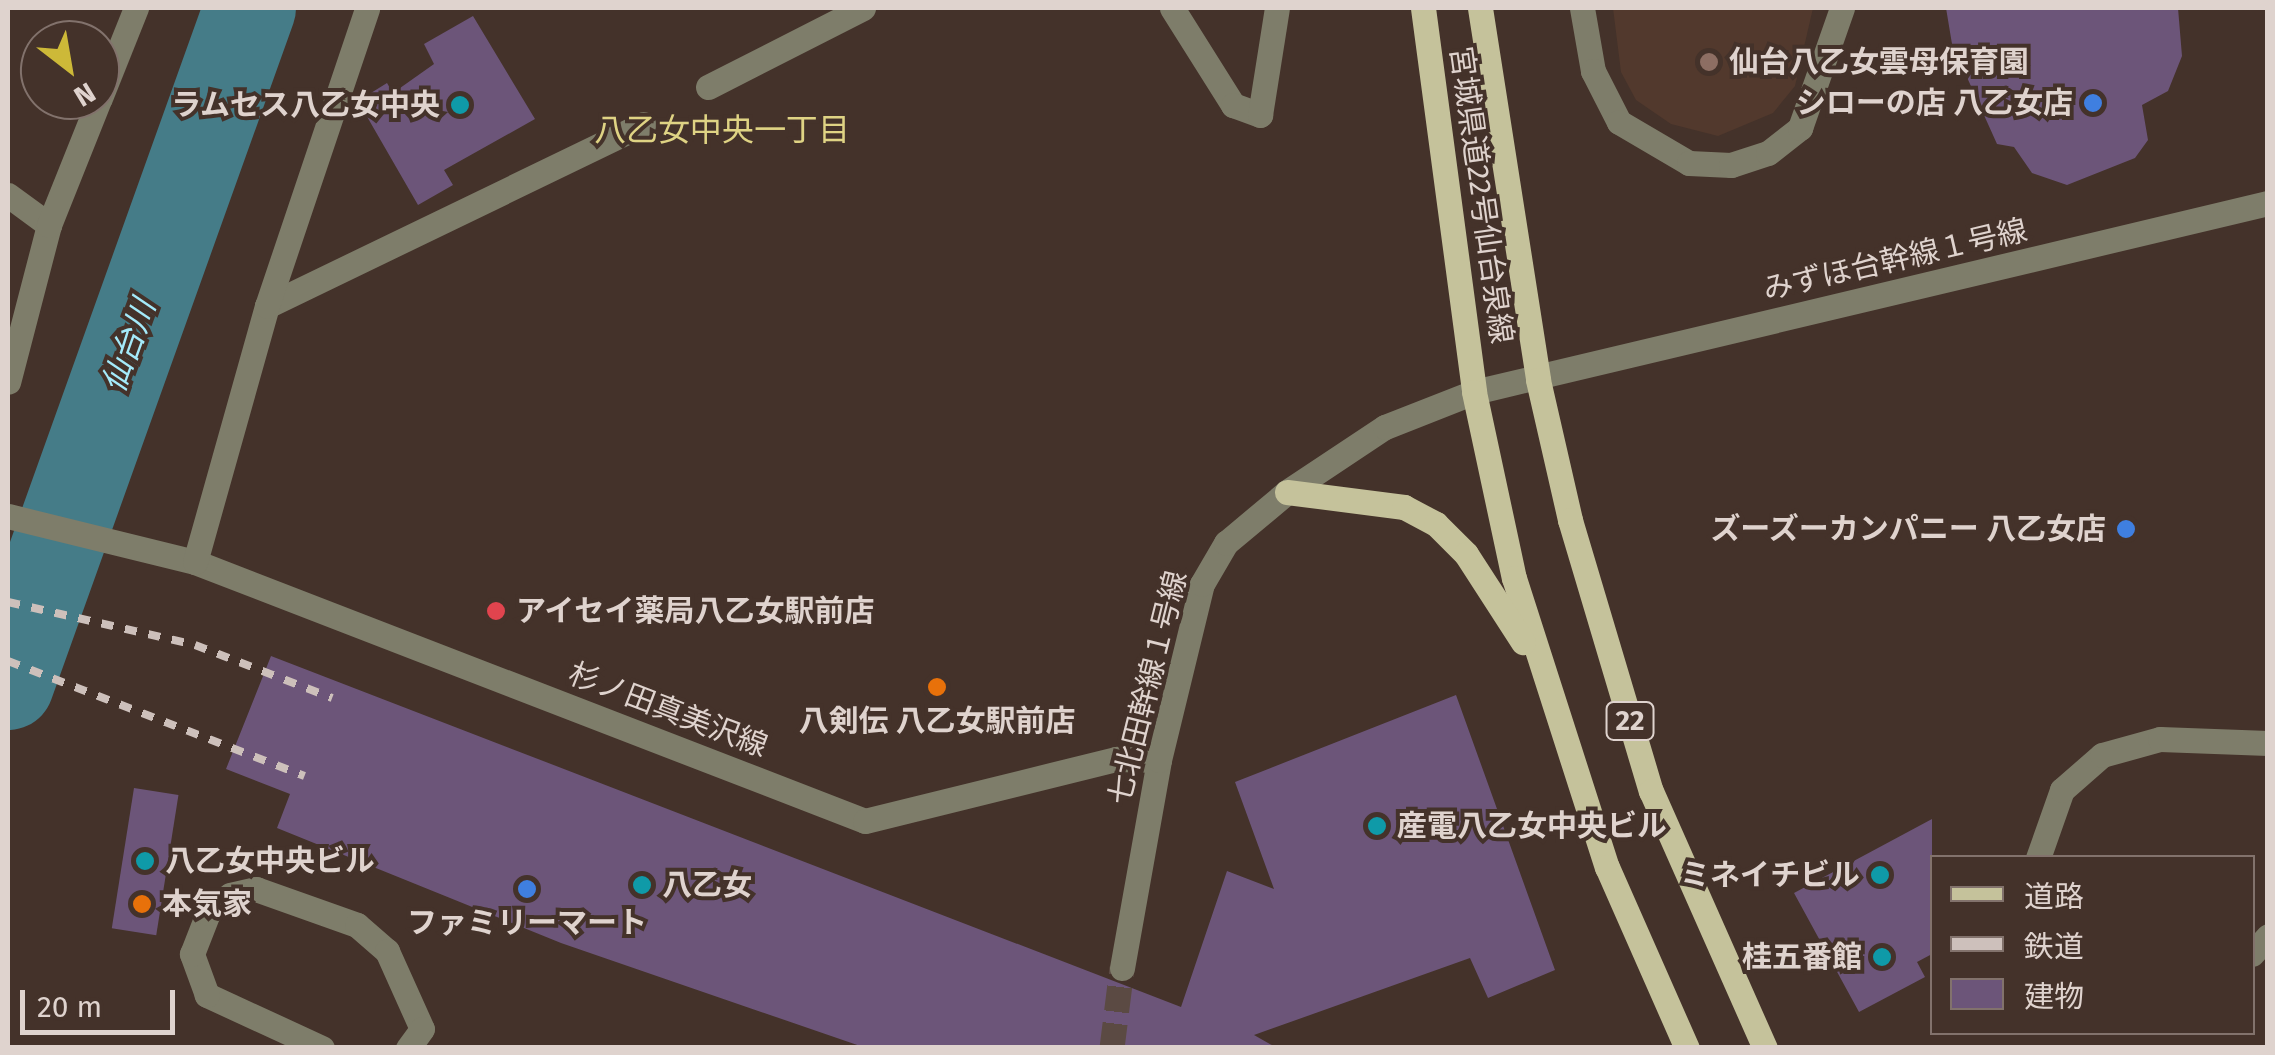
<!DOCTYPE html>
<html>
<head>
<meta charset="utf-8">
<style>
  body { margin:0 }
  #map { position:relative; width:2275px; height:1055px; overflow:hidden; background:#44322a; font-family:"Fira Sans","Noto Sans JP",sans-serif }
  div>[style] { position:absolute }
  .built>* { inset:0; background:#52392d }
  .river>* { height:92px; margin:-46px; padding:0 46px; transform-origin:46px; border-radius:46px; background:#457c88 }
  .building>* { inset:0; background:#6c5579; transform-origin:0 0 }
  .minor-tunnel>* { height:25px; margin-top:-12.5px; transform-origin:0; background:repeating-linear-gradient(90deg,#5b4a43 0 25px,transparent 0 37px) }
  .minor>* { height:25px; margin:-12.5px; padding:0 12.5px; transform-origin:12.5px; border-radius:12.5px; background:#7e7d6a }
  .major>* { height:25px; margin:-12.5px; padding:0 12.5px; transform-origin:12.5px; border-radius:12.5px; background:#c5c29b }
  .rail>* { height:8px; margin-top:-4px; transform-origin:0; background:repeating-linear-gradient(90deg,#cdc0bb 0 12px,transparent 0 24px) }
  .dots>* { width:28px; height:28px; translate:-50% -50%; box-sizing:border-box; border:5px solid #44322a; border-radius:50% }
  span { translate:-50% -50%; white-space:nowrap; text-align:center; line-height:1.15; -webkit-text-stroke:8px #44322a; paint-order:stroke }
  .shield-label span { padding:2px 8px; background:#44322a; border:2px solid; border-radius:8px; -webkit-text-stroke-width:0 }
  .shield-label { font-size:28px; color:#dfd3ce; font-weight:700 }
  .poi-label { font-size:30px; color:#dfd3ce; font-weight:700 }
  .left { translate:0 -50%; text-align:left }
  .right { translate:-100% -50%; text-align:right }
  .street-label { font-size:30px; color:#dfd3ce }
  .neighbourhood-label { font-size:32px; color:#dfd384 }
  .water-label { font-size:32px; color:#a4eafa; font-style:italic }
  .frame { position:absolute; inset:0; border:10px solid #dfd3ce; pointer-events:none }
  .legend { position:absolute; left:1930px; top:855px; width:325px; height:180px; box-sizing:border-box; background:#44322a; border:2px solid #82726c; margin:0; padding:12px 18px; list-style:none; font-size:30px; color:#dfd3ce }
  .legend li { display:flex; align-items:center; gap:20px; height:50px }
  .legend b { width:50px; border:2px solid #82726c }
  .north { position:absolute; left:20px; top:20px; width:100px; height:100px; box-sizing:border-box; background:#44322a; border:2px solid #82726c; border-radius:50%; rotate:149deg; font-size:28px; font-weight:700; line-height:40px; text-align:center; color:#dfd3ce }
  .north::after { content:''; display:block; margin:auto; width:35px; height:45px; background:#cdb938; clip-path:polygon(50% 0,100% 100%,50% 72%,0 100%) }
  .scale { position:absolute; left:20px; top:990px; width:155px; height:45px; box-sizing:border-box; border:5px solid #dfd3ce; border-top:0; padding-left:12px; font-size:30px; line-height:35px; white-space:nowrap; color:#dfd3ce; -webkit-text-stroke:8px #44322a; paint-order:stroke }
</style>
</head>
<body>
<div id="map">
  <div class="built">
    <i style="clip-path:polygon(1613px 8px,1813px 8px,1795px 86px,1773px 113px,1718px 136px,1671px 124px,1636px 100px,1621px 72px)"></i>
  </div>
  <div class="river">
    <i style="left:8px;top:684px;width:718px;rotate:-70.3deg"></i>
  </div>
  <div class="building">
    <i style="clip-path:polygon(1946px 8px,2178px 8px,2182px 56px,2168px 91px,2142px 105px,2148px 140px,2135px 158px,2067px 185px,2032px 173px,2014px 147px,1997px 144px,1952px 44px)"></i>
    <i style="clip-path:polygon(473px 16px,535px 119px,444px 170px,453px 185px,418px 205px,358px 101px,387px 83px,393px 93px,434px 64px,424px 44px)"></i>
    <i style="clip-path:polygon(271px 656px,1181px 1007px,1227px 871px,1274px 889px,1235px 782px,1456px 695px,1555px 970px,1488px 998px,1470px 958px,1254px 1035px,1277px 1048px,866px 1048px,561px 943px,277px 828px,290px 794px,226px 769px)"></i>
    <i style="left:134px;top:788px;width:45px;height:142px;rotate:9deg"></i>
    <i style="clip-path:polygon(1932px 819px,1932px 954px,1917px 962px,1925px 977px,1859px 1012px,1794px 893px)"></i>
  </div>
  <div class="minor-tunnel">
    <i style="left:1112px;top:1048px;width:81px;rotate:-82.9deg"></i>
  </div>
  <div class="minor">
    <i style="left:1172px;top:8px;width:115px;rotate:57.8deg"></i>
    <i style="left:1233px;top:105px;width:29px;rotate:20deg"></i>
    <i style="left:1260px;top:115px;width:108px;rotate:-81deg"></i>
    <i style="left:1582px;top:8px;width:64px;rotate:80.1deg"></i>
    <i style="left:1593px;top:71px;width:57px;rotate:63deg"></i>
    <i style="left:1619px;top:122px;width:81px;rotate:30.4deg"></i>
    <i style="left:1689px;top:163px;width:42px;rotate:2.7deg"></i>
    <i style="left:1731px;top:165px;width:39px;rotate:-18deg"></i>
    <i style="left:1768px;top:153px;width:41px;rotate:-38deg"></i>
    <i style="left:1800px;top:128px;width:127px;rotate:-70.7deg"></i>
    <i style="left:708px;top:87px;width:174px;rotate:-27deg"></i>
    <i style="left:100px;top:98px;width:97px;rotate:-68.2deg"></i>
    <i style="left:8px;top:195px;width:51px;rotate:36.2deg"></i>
    <i style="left:49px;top:225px;width:162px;rotate:104.6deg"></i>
    <i style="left:49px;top:225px;width:135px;rotate:-68.2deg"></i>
    <i style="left:267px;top:306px;width:418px;rotate:-25.8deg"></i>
    <i style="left:8px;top:516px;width:193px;rotate:13.8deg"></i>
    <i style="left:195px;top:562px;width:718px;rotate:21.13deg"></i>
    <i style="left:865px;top:821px;width:259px;rotate:-13.9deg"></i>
    <i style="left:1116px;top:759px;width:43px;rotate:1.3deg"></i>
    <i style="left:195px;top:562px;width:266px;rotate:-74.3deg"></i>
    <i style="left:267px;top:306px;width:314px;rotate:-71.4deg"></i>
    <i style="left:2038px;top:858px;width:72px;rotate:-70.6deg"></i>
    <i style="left:2062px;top:790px;width:53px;rotate:-41.2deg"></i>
    <i style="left:2102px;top:755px;width:60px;rotate:-15.4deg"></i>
    <i style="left:2160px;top:739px;width:108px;rotate:2.1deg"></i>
    <i style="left:2252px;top:954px;width:24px;rotate:-48deg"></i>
    <i style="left:1122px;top:968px;width:211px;rotate:-79.9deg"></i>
    <i style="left:1159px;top:760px;width:181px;rotate:-76.3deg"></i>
    <i style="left:1202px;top:584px;width:48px;rotate:-59.7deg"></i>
    <i style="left:1226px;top:543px;width:80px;rotate:-39.9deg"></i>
    <i style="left:1287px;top:492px;width:118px;rotate:-33.6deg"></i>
    <i style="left:1385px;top:427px;width:96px;rotate:-21.5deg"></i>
    <i style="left:1474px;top:392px;width:816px;rotate:-13.39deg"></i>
    <i style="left:322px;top:1048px;width:127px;rotate:-155.3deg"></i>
    <i style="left:207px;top:995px;width:44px;rotate:-110.1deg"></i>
    <i style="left:192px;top:954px;width:44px;rotate:-68.7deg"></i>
    <i style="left:208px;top:913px;width:28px;rotate:-39deg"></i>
    <i style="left:230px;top:895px;width:27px;rotate:-13deg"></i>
    <i style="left:256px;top:889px;width:107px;rotate:19.6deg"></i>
    <i style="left:357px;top:925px;width:40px;rotate:41deg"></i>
    <i style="left:387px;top:951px;width:85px;rotate:65.8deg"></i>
    <i style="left:422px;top:1029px;width:24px;rotate:126deg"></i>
  </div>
  <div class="major">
    <i style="left:1423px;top:8px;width:387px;rotate:82.4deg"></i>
    <i style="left:1474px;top:392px;width:190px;rotate:77.9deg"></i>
    <i style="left:1514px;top:578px;width:304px;rotate:72.2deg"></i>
    <i style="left:1607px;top:867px;width:198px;rotate:66.2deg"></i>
    <i style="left:1480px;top:8px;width:376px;rotate:81.1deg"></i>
    <i style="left:1538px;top:380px;width:144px;rotate:77.1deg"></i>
    <i style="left:1570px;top:520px;width:283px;rotate:73.4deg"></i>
    <i style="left:1651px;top:791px;width:281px;rotate:66.1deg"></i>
    <i style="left:1287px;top:492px;width:118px;rotate:7.3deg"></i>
    <i style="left:1404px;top:507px;width:36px;rotate:28deg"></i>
    <i style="left:1436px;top:524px;width:42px;rotate:45deg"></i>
    <i style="left:1466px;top:554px;width:105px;rotate:57.1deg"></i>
  </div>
  <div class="rail">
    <i style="left:8px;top:602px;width:192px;rotate:12.9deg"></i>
    <i style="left:195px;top:645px;width:147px;rotate:21.1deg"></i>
    <i style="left:8px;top:661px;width:318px;rotate:21.2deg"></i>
  </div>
  <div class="dots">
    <i style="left:1709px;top:62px;background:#8d6e63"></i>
    <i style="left:2093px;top:103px;background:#3f7fe0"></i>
    <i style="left:460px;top:105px;background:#0f9aa8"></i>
    <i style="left:2126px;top:529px;background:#3f7fe0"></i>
    <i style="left:496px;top:611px;background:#e0444e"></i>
    <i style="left:937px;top:687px;background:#e8710a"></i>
    <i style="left:1377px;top:826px;background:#0f9aa8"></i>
    <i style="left:145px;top:861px;background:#0f9aa8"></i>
    <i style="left:1880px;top:875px;background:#0f9aa8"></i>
    <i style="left:642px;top:885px;background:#0f9aa8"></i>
    <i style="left:527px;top:889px;background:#3f7fe0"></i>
    <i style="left:142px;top:904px;background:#e8710a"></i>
    <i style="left:1882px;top:957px;background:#0f9aa8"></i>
  </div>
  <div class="shield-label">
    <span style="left:1630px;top:721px">22</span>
  </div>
  <div class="poi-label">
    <span class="left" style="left:1729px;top:62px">仙台八乙女雲母保育園</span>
    <span class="right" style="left:2073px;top:103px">シローの店 八乙女店</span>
    <span class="right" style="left:440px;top:105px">ラムセス八乙女中央</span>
    <span class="right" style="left:2106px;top:529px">ズーズーカンパニー 八乙女店</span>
    <span class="left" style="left:516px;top:611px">アイセイ薬局八乙女駅前店</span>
    <span style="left:937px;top:721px">八剣伝 八乙女駅前店</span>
    <span class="left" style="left:1397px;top:826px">産電八乙女中央ビル</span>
    <span class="left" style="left:165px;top:861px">八乙女中央ビル</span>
    <span class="right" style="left:1860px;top:875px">ミネイチビル</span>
    <span class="left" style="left:662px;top:885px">八乙女</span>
    <span class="left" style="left:162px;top:904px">本気家</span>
    <span style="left:527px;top:923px">ファミリーマート</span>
    <span class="right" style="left:1862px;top:957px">桂五番館</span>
  </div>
  <div class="street-label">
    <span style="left:1481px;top:195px;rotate:82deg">宮城県道22号仙台泉線</span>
    <span style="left:1895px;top:260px;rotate:-13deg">みずほ台幹線１号線</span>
    <span style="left:1148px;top:688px;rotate:-76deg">七北田幹線１号線</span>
    <span style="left:668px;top:710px;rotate:21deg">杉ノ田真美沢線</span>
  </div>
  <div class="neighbourhood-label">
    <span style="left:722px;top:130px">八乙女中央一丁目</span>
  </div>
  <div class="water-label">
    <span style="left:129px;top:346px;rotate:-70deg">仙台川</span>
  </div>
  <div class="frame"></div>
  <ul class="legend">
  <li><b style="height:12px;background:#c5c29b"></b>道路</li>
  <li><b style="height:12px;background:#cdc0bb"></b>鉄道</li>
  <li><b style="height:28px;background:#6c5579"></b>建物</li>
  </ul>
  <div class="north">N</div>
  <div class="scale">20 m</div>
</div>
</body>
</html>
